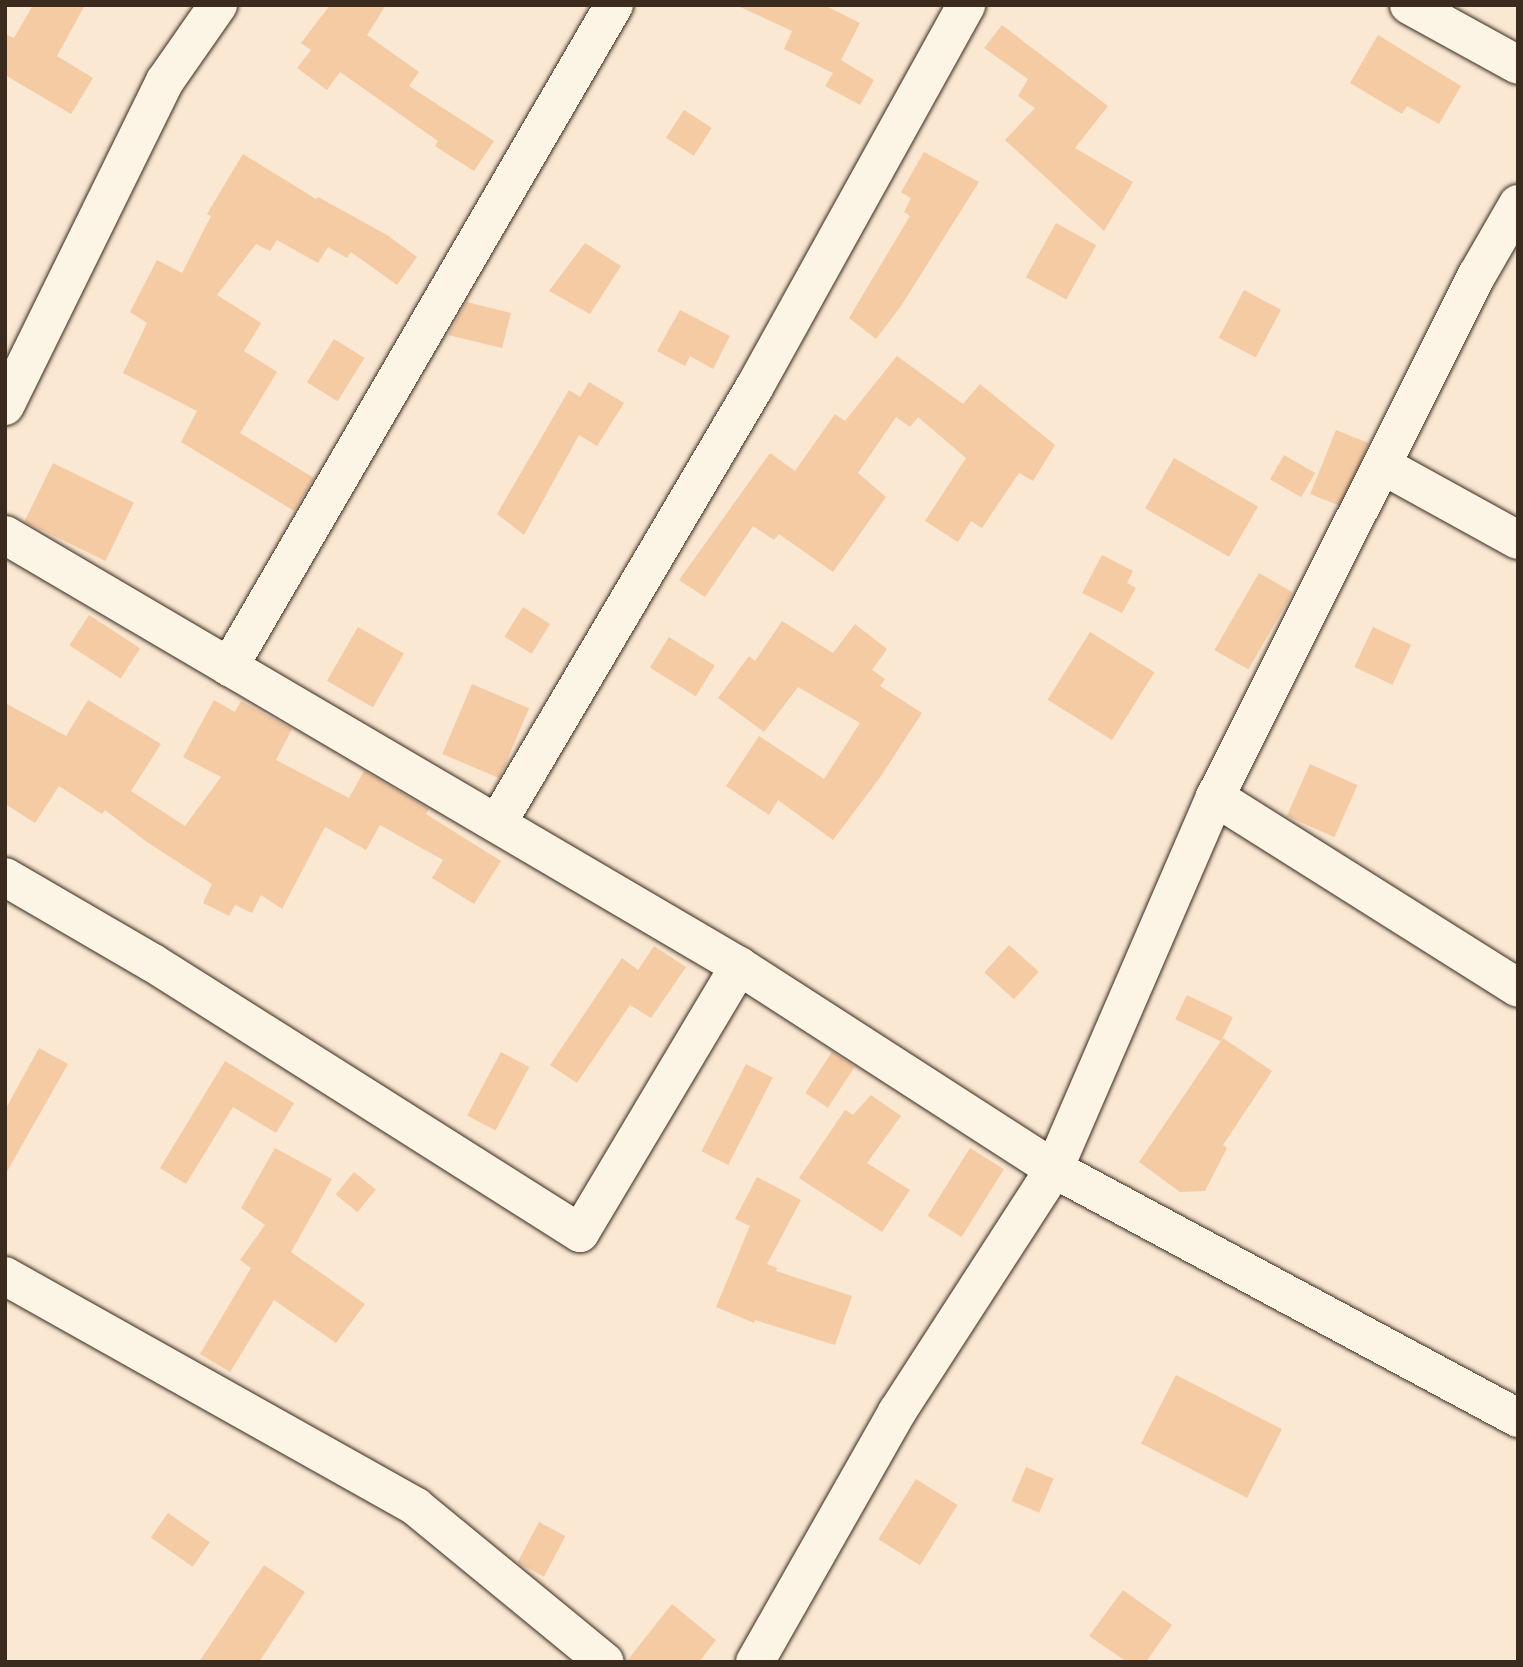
<!DOCTYPE html>
<html>
<head>
<meta charset="utf-8">
<style>
  body { margin:0 }
  #map { position:relative; width:1523px; height:1667px; overflow:hidden; background:#fae8d2; font-family:Kalam,sans-serif }
  div>[style] { position:absolute }
  .building>* { inset:0; background:#f5cba4; transform-origin:0 0 }
  .roads { filter:drop-shadow(0 0 2px #3b2a1e) drop-shadow(0 0 2px #3b2a1e) }
  .minor>* { height:38px; margin:-19px; padding:0 19px; transform-origin:19px; border-radius:19px; background:#fcf5e5 }
  span { translate:-50% -50%; white-space:nowrap; text-align:center; line-height:1.15; -webkit-text-stroke:7px #fcf5e5; paint-order:stroke }
  .frame { position:absolute; inset:0; border:7px solid #3b2a1e; pointer-events:none }
</style>
</head>
<body>
<div id="map">
  <div class="building">
    <i style="clip-path:polygon(33px 5px,85px 5px,57px 56px,93px 78px,71px 114px,5px 75px,5px 34px,14px 38px)"></i>
    <i style="clip-path:polygon(330px 5px,386px 5px,367px 35px,419px 72px,409px 86px,494px 141px,474px 171px,435px 146px,438px 141px,340px 72px,327px 90px,297px 68px,311px 50px,301px 43px)"></i>
    <i style="clip-path:polygon(736px 5px,824px 5px,860px 23px,841px 60px,874px 80px,860px 105px,825px 86px,833px 73px,784px 49px,792px 31px)"></i>
    <i style="clip-path:polygon(1002px 25px,1108px 106px,1075px 148px,1133px 182px,1104px 231px,1005px 140px,1035px 108px,1018px 96px,1028px 79px,984px 48px)"></i>
    <i style="clip-path:polygon(1378px 35px,1461px 86px,1439px 124px,1407px 106px,1402px 114px,1350px 83px)"></i>
    <i style="left:684px;top:110px;width:33px;height:33px;rotate:33deg"></i>
    <i style="clip-path:polygon(924px 152px,979px 182px,901px 306px,876px 339px,849px 318px,910px 216px,904px 212px,911px 198px,901px 192px)"></i>
    <i style="clip-path:polygon(243px 154px,316px 199px,318px 197px,387px 235px,417px 257px,397px 285px,351px 252px,347px 258px,328px 247px,318px 263px,277px 240px,270px 251px,256px 244px,217px 295px,261px 323px,244px 351px,277px 372px,240px 433px,314px 478px,294px 511px,181px 442px,197px 411px,123px 373px,147px 323px,130px 312px,157px 260px,182px 273px,211px 216px,207px 214px)"></i>
    <i style="left:1056px;top:223px;width:46px;height:62px;rotate:29deg"></i>
    <i style="clip-path:polygon(585px 243px,621px 266px,590px 314px,549px 291px)"></i>
    <i style="left:1244px;top:290px;width:42px;height:54px;rotate:28deg"></i>
    <i style="clip-path:polygon(467px 302px,511px 313px,502px 348px,448px 335px)"></i>
    <i style="clip-path:polygon(680px 310px,730px 336px,713px 369px,690px 356px,685px 366px,657px 351px)"></i>
    <i style="left:334px;top:339px;width:36px;height:51px;rotate:32deg"></i>
    <i style="clip-path:polygon(897px 356px,963px 404px,980px 384px,1055px 445px,1033px 481px,1019px 473px,982px 528px,971px 521px,958px 542px,925px 521px,966px 458px,918px 417px,910px 427px,896px 417px,858px 473px,886px 497px,833px 572px,779px 534px,774px 540px,753px 526px,705px 597px,679px 580px,770px 453px,795px 471px,835px 414px,845px 421px)"></i>
    <i style="clip-path:polygon(589px 382px,624px 403px,597px 446px,579px 435px,524px 535px,497px 514px,569px 390px,580px 397px)"></i>
    <i style="left:1336px;top:430px;width:35px;height:69px;rotate:22deg"></i>
    <i style="left:1284px;top:455px;width:36px;height:28px;rotate:30deg"></i>
    <i style="left:1174px;top:458px;width:97px;height:58px;rotate:30deg"></i>
    <i style="left:53px;top:463px;width:90px;height:65px;rotate:26deg"></i>
    <i style="clip-path:polygon(1102px 555px,1133px 571px,1127px 583px,1136px 588px,1122px 613px,1082px 593px)"></i>
    <i style="left:1259px;top:573px;width:39px;height:89px;rotate:30deg"></i>
    <i style="left:523px;top:607px;width:32px;height:35px;rotate:32deg"></i>
    <i style="left:89px;top:615px;width:61px;height:36px;rotate:33deg"></i>
    <i style="clip-path:polygon(782px 621px,833px 653px,855px 624px,887px 649px,872px 670px,885px 679px,880px 686px,922px 713px,881px 776px,833px 840px,778px 800px,769px 815px,726px 786px,759px 736px,824px 779px,860px 723px,798px 687px,764px 732px,718px 698px,749px 656px,755px 661px)"></i>
    <i style="left:358px;top:627px;width:53px;height:62px;rotate:30deg"></i>
    <i style="left:1373px;top:627px;width:42px;height:44px;rotate:25deg"></i>
    <i style="left:1090px;top:632px;width:76px;height:80px;rotate:32deg"></i>
    <i style="left:669px;top:637px;width:54px;height:36px;rotate:32deg"></i>
    <i style="left:472px;top:684px;width:62px;height:76px;rotate:23deg"></i>
    <i style="clip-path:polygon(88px 700px,161px 744px,131px 791px,185px 826px,221px 777px,183px 757px,214px 700px,235px 712px,241px 701px,292px 729px,276px 760px,349px 798px,364px 771px,429px 809px,426px 814px,501px 861px,474px 904px,432px 878px,443px 860px,380px 825px,366px 850px,325px 827px,282px 909px,261px 895px,252px 913px,235px 905px,229px 916px,203px 903px,212px 884px,147px 842px,105px 810px,102px 814px,59px 786px,35px 823px,5px 804px,5px 703px,66px 736px)"></i>
    <i style="left:1310px;top:764px;width:52px;height:57px;rotate:24deg"></i>
    <i style="left:1009px;top:945px;width:40px;height:37px;rotate:42deg"></i>
    <i style="clip-path:polygon(654px 946px,686px 967px,651px 1018px,630px 1005px,577px 1083px,550px 1065px,622px 958px,638px 970px)"></i>
    <i style="left:1187px;top:995px;width:51px;height:27px;rotate:26deg"></i>
    <i style="clip-path:polygon(1223px 1038px,1272px 1071px,1223px 1145px,1227px 1148px,1205px 1191px,1180px 1192px,1139px 1162px)"></i>
    <i style="clip-path:polygon(39px 1048px,68px 1064px,5px 1175px,5px 1110px)"></i>
    <i style="left:501px;top:1052px;width:32px;height:72px;rotate:28deg"></i>
    <i style="left:832px;top:1052px;width:27px;height:49px;rotate:33deg"></i>
    <i style="clip-path:polygon(225px 1061px,294px 1103px,276px 1133px,233px 1107px,186px 1184px,160px 1168px)"></i>
    <i style="left:746px;top:1064px;width:30px;height:98px;rotate:27deg"></i>
    <i style="clip-path:polygon(871px 1095px,901px 1116px,867px 1163px,910px 1190px,882px 1232px,799px 1178px,845px 1110px,853px 1115px)"></i>
    <i style="clip-path:polygon(275px 1148px,332px 1179px,291px 1252px,365px 1304px,336px 1343px,274px 1300px,230px 1372px,200px 1354px,251px 1268px,240px 1260px,265px 1225px,241px 1208px)"></i>
    <i style="left:970px;top:1148px;width:40px;height:80px;rotate:32deg"></i>
    <i style="left:354px;top:1172px;width:28px;height:29px;rotate:39deg"></i>
    <i style="clip-path:polygon(757px 1177px,801px 1200px,767px 1264px,777px 1268px,776px 1271px,852px 1296px,835px 1345px,755px 1320px,754px 1323px,716px 1307px,750px 1226px,735px 1219px)"></i>
    <i style="left:1176px;top:1375px;width:119px;height:77px;rotate:27deg"></i>
    <i style="left:1026px;top:1467px;width:30px;height:37px;rotate:23deg"></i>
    <i style="left:916px;top:1479px;width:49px;height:71px;rotate:32deg"></i>
    <i style="left:168px;top:1513px;width:51px;height:30px;rotate:35deg"></i>
    <i style="left:539px;top:1522px;width:30px;height:46px;rotate:28deg"></i>
    <i style="clip-path:polygon(264px 1565px,305px 1592px,259px 1662px,199px 1662px)"></i>
    <i style="clip-path:polygon(1123px 1590px,1172px 1625px,1146px 1662px,1127px 1662px,1089px 1636px)"></i>
    <i style="clip-path:polygon(672px 1604px,716px 1640px,699px 1662px,626px 1662px)"></i>
  </div>
  <div class="roads">
    <div class="minor">
      <i style="left:1409px;top:5px;width:124px;rotate:28.8deg"></i>
      <i style="left:5px;top:406px;width:362px;rotate:-63.8deg"></i>
      <i style="left:165px;top:81px;width:93px;rotate:-55.1deg"></i>
      <i style="left:1382px;top:465px;width:155px;rotate:28.9deg"></i>
      <i style="left:5px;top:535px;width:851px;rotate:30.42deg"></i>
      <i style="left:739px;top:966px;width:375px;rotate:32.8deg"></i>
      <i style="left:1054px;top:1169px;width:527px;rotate:28.22deg"></i>
      <i style="left:229px;top:667px;width:766px;rotate:-59.82deg"></i>
      <i style="left:1215px;top:797px;width:358px;rotate:32.2deg"></i>
      <i style="left:498px;top:822px;width:504px;rotate:-59.47deg"></i>
      <i style="left:754px;top:388px;width:438px;rotate:-61deg"></i>
      <i style="left:5px;top:877px;width:171px;rotate:30.2deg"></i>
      <i style="left:153px;top:963px;width:505px;rotate:32.31deg"></i>
      <i style="left:580px;top:1233px;width:311px;rotate:-59.2deg"></i>
      <i style="left:5px;top:1276px;width:471px;rotate:29.3deg"></i>
      <i style="left:416px;top:1507px;width:244px;rotate:39.4deg"></i>
      <i style="left:755px;top:1662px;width:288px;rotate:-60.4deg"></i>
      <i style="left:897px;top:1412px;width:289px;rotate:-57.1deg"></i>
      <i style="left:1054px;top:1169px;width:405px;rotate:-66.6deg"></i>
      <i style="left:1215px;top:797px;width:584px;rotate:-63.35deg"></i>
      <i style="left:1477px;top:275px;width:82px;rotate:-60deg"></i>
    </div>
  </div>
  <div class="frame"></div>
</div>
</body>
</html>
